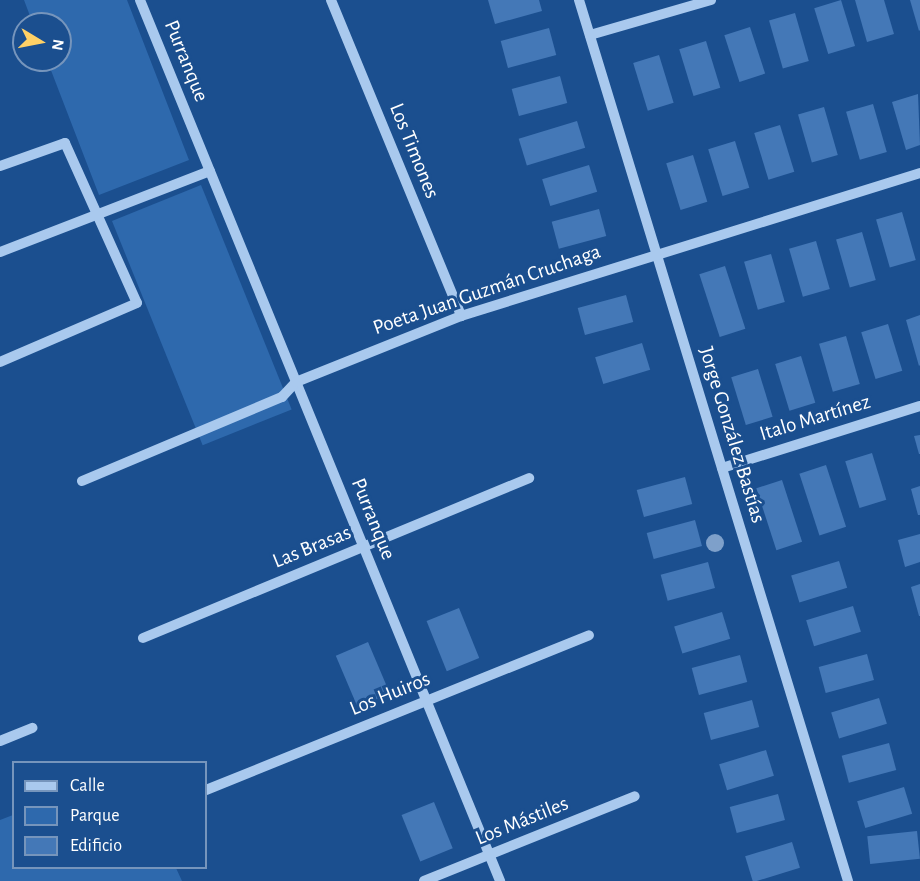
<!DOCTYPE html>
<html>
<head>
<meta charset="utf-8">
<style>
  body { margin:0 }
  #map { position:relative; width:920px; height:881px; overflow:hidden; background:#1b4f8f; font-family:"Alegreya Sans",sans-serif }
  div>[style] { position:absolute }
  .green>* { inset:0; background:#2e69ad; transform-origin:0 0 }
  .building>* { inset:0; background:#4478b7; transform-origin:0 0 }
  .minor>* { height:10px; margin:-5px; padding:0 5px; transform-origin:5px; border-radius:5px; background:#a9c9ee }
  .trees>* { width:18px; height:18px; margin:-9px; border-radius:50%; background:#7ea0ca }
  span { translate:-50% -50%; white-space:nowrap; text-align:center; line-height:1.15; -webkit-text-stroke:6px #1b4f8f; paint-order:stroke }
  .street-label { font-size:21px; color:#fff }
  .legend { position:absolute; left:12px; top:761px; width:195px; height:108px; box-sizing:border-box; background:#1b4f8f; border:2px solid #7695bc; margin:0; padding:8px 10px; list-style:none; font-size:18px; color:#fff }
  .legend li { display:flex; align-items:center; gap:12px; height:30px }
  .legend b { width:30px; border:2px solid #7695bc }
  .north { position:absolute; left:12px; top:12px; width:60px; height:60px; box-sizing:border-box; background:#1b4f8f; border:2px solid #7695bc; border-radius:50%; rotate:100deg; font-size:16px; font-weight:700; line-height:24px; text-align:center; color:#fff }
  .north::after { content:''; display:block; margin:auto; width:21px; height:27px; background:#ffd166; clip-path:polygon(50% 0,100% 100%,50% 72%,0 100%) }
</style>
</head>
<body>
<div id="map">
  <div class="green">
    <i style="clip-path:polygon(24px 0,127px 0,189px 160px,99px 195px,47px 60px,60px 60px,60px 24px,33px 24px)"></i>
    <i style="left:201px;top:185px;width:242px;height:96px;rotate:68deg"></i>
    <i style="clip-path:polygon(13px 815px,14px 868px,176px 868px,182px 881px,0 881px,0 820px)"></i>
  </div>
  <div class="building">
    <i style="clip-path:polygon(488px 0,539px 0,542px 11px,495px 24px)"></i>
    <i style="left:841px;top:0;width:48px;height:28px;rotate:73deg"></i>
    <i style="clip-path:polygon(855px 0,884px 0,894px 34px,867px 42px)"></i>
    <i style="clip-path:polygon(910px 0,920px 0,920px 30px,919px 31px)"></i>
    <i style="left:795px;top:13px;width:50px;height:27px;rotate:74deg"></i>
    <i style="left:750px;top:27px;width:49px;height:27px;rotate:72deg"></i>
    <i style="left:549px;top:28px;width:28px;height:50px;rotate:75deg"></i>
    <i style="left:706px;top:41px;width:49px;height:28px;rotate:73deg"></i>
    <i style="left:659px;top:55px;width:50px;height:27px;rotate:73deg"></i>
    <i style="left:560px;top:76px;width:28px;height:50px;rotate:75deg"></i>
    <i style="clip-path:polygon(918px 94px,920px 145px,906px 150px,892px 102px)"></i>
    <i style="left:873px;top:104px;width:50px;height:28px;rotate:74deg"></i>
    <i style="left:824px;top:107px;width:50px;height:27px;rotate:74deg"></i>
    <i style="left:577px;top:121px;width:28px;height:61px;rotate:73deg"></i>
    <i style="left:780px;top:125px;width:49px;height:27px;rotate:73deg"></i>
    <i style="left:735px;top:141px;width:49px;height:28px;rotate:73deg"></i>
    <i style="left:693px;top:155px;width:49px;height:28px;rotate:73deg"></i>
    <i style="left:589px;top:165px;width:28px;height:49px;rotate:73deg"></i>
    <i style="left:599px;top:209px;width:28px;height:49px;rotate:75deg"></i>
    <i style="left:902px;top:212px;width:50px;height:27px;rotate:74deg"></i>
    <i style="left:862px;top:232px;width:50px;height:27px;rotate:74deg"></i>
    <i style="left:816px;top:241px;width:50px;height:28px;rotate:74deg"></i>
    <i style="left:771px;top:254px;width:50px;height:28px;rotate:74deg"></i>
    <i style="left:725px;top:266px;width:66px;height:27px;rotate:72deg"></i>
    <i style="left:626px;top:295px;width:28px;height:50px;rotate:75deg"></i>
    <i style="clip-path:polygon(920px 315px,920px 365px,919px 366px,906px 320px)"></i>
    <i style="left:888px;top:324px;width:49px;height:28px;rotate:73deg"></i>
    <i style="left:846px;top:336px;width:50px;height:28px;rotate:74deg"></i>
    <i style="left:642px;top:343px;width:28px;height:49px;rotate:73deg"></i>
    <i style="left:801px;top:356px;width:49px;height:27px;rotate:73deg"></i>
    <i style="left:758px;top:369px;width:50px;height:28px;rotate:73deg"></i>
    <i style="clip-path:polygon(920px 435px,920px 454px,919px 454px,914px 436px)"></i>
    <i style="left:872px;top:453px;width:49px;height:28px;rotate:73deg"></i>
    <i style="left:826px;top:465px;width:65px;height:28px;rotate:72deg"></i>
    <i style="left:685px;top:477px;width:28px;height:50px;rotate:75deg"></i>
    <i style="left:782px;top:480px;width:65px;height:27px;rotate:72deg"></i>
    <i style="clip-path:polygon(920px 486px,920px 515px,918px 515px,911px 489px)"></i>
    <i style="left:695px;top:520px;width:27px;height:50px;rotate:75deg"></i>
    <i style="clip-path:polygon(920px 534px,920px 562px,905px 567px,898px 540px)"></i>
    <i style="left:839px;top:561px;width:28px;height:50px;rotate:73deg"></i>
    <i style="left:708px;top:562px;width:27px;height:49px;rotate:75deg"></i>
    <i style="clip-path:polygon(920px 584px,920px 616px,919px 616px,911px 587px)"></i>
    <i style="left:853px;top:606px;width:27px;height:49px;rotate:73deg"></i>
    <i style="left:459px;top:608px;width:54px;height:35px;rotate:68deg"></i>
    <i style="left:722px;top:612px;width:28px;height:50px;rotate:73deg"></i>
    <i style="left:368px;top:642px;width:56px;height:35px;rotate:67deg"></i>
    <i style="left:867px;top:654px;width:27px;height:50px;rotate:75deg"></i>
    <i style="left:740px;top:655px;width:28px;height:50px;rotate:75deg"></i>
    <i style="left:879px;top:698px;width:27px;height:50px;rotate:73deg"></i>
    <i style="left:752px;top:700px;width:28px;height:50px;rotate:75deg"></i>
    <i style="left:889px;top:743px;width:28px;height:49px;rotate:75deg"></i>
    <i style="left:766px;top:750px;width:27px;height:49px;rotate:73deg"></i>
    <i style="left:904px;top:787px;width:28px;height:49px;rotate:73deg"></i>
    <i style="left:778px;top:794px;width:27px;height:50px;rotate:75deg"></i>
    <i style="left:434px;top:802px;width:50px;height:35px;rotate:68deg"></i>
    <i style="left:917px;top:831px;width:28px;height:50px;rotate:84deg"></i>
    <i style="left:792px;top:842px;width:27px;height:49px;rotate:73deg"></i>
  </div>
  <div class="minor">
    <i style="left:140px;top:0;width:952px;rotate:67.77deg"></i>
    <i style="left:331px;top:0;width:342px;rotate:67.6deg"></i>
    <i style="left:579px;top:0;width:921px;rotate:73.02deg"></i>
    <i style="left:590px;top:35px;width:126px;rotate:-16.1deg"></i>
    <i style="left:0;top:166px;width:69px;rotate:-19.5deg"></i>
    <i style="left:65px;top:143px;width:175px;rotate:65.8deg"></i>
    <i style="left:137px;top:303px;width:149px;rotate:156.7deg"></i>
    <i style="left:0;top:252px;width:225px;rotate:-21.1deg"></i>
    <i style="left:722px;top:468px;width:207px;rotate:-17.4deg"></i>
    <i style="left:82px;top:481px;width:217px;rotate:-22.8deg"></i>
    <i style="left:282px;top:397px;width:21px;rotate:-47deg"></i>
    <i style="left:296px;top:382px;width:178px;rotate:-21.8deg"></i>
    <i style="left:461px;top:316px;width:481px;rotate:-17.3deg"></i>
    <i style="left:143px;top:638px;width:418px;rotate:-22.5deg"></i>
    <i style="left:0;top:741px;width:35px;rotate:-22deg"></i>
    <i style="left:206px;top:790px;width:413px;rotate:-22deg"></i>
    <i style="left:424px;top:881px;width:227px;rotate:-21.9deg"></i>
  </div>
  <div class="trees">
    <i style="left:715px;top:543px"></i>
  </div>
  <div class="street-label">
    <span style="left:186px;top:61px;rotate:68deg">Purranque</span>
    <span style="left:414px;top:151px;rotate:68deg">Los Timones</span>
    <span style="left:487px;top:290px;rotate:-19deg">Poeta Juan Guzmán Cruchaga</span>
    <span style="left:815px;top:418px;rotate:-17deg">Italo Martínez</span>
    <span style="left:732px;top:435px;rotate:73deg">Jorge González Bastías</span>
    <span style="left:373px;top:519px;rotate:68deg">Purranque</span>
    <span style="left:312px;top:547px;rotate:-22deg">Las Brasas</span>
    <span style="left:390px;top:694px;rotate:-22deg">Los Huiros</span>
    <span style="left:522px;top:821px;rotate:-22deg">Los Mástiles</span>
  </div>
  <ul class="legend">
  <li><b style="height:8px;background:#a9c9ee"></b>Calle</li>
  <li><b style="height:16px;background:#2e69ad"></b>Parque</li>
  <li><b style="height:16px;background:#4478b7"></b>Edificio</li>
  </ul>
  <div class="north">N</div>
</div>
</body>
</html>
